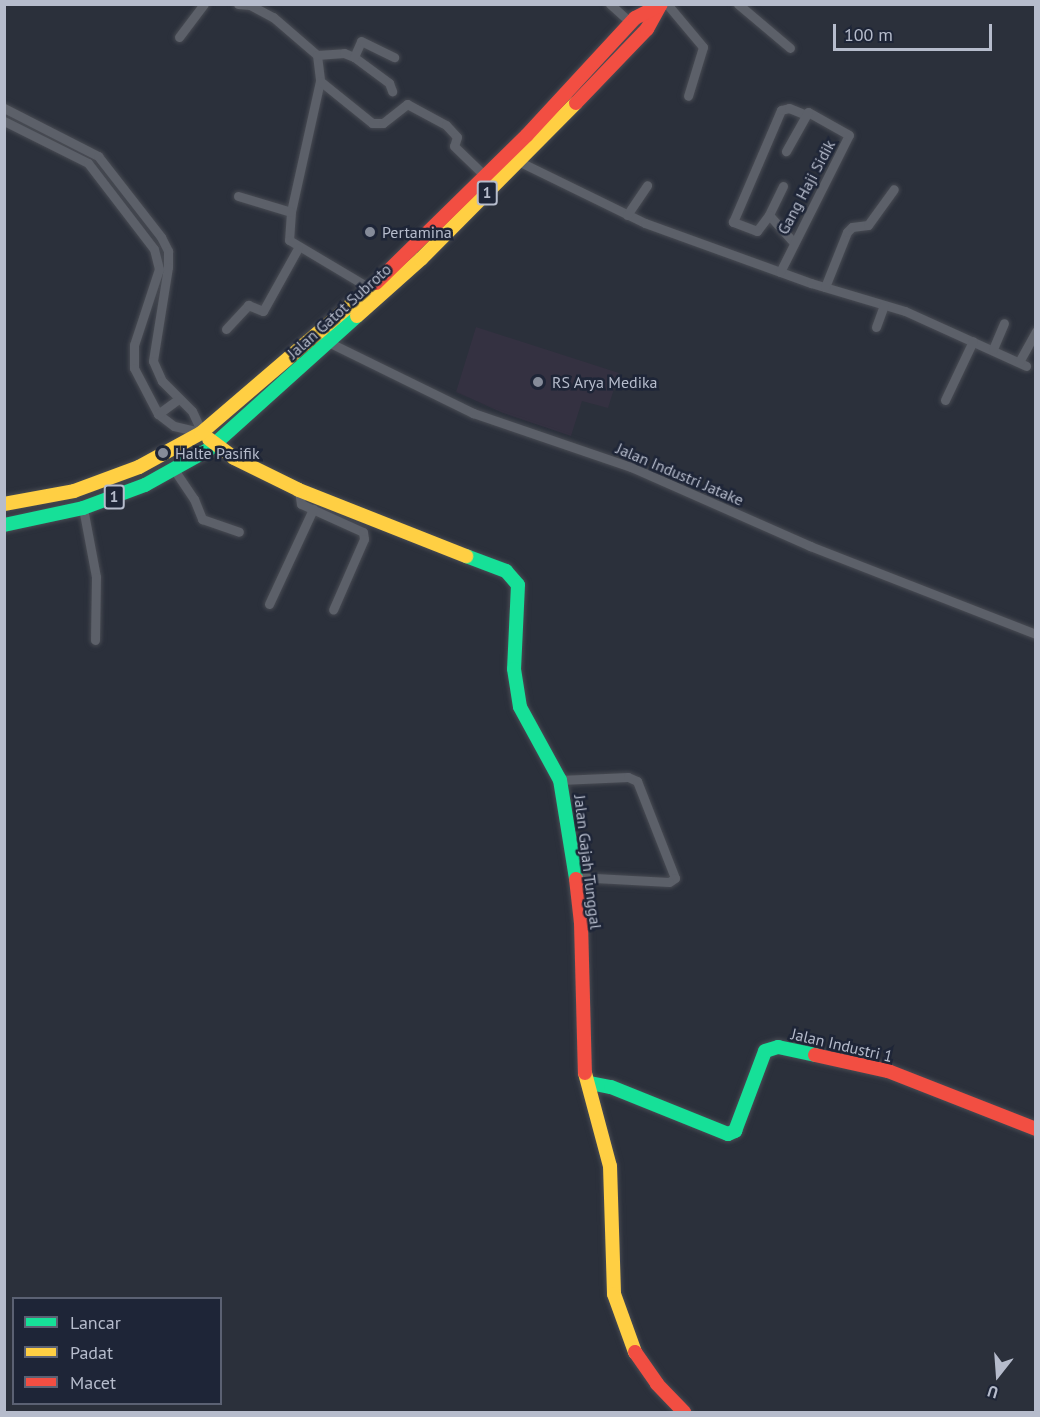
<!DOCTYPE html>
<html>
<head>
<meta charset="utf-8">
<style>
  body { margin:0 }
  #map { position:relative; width:1040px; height:1417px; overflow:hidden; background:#2b303b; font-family:"PT Sans",sans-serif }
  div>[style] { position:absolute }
  .medical>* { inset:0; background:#343141 }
  .roads { filter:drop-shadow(0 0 2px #484b53) drop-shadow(0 0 2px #484b53) }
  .street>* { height:9px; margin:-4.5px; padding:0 4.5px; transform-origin:4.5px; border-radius:4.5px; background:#5c6069 }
  .fast>* { height:14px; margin:-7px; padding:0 7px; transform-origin:7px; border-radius:7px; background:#16e098 }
  .slow>* { height:14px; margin:-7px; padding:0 7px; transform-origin:7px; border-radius:7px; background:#ffcf43 }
  .jam>* { height:14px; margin:-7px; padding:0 7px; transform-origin:7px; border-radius:7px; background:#f24e42 }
  .dots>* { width:16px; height:16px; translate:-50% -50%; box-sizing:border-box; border:3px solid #1e2537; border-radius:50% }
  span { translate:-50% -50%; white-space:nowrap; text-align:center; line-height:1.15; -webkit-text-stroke:5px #1e2537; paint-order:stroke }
  .shield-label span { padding:2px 4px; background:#1e2537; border:2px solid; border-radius:4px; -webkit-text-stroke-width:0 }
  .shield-label { font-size:15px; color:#b6bccc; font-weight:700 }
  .street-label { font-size:16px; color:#b6bccc }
  .poi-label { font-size:16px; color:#b6bccc }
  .left { translate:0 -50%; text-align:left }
  .frame { position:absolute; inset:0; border:6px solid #b6bccc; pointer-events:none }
  .legend { position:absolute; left:12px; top:1297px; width:210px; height:108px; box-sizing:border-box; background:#1e2537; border:2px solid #5b6173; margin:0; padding:8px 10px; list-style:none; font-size:18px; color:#b6bccc }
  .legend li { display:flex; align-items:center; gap:12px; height:30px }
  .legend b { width:30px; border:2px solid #5b6173 }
  .north { position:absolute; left:968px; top:1345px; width:60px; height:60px; -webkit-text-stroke:4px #1e2537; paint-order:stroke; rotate:197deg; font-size:16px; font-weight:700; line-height:24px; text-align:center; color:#b6bccc }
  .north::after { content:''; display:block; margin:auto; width:21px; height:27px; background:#b6bccc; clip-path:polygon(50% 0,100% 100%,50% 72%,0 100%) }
  .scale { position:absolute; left:833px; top:24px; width:159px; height:27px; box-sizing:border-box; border:3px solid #b6bccc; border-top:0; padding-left:8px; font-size:18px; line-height:21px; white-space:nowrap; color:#b6bccc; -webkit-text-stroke:4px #1e2537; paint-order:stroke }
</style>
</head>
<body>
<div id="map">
  <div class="medical">
    <i style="clip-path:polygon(476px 327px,619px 373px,608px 408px,582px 401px,571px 436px,503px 413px,456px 392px)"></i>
  </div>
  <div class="roads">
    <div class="street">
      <i style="left:238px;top:4px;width:12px;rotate:5deg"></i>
      <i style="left:250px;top:5px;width:26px;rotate:28deg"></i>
      <i style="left:273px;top:17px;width:58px;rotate:40.8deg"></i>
      <i style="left:317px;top:55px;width:26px;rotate:83deg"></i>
      <i style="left:320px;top:81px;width:134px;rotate:102.5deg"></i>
      <i style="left:291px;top:212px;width:28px;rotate:94deg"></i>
      <i style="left:289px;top:240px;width:98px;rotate:30.8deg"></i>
      <i style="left:610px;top:4px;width:28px;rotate:42deg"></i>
      <i style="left:667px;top:4px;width:56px;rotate:50.1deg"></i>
      <i style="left:703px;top:47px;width:51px;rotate:107deg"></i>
      <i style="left:738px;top:4px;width:68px;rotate:40.2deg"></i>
      <i style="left:179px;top:37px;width:41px;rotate:-52.9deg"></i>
      <i style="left:317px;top:55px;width:27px;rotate:-4deg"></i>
      <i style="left:344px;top:53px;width:11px;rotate:22deg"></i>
      <i style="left:354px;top:57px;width:44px;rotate:36.6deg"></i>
      <i style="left:389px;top:83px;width:9px;rotate:69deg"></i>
      <i style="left:354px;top:57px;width:17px;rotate:-66deg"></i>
      <i style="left:361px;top:41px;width:37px;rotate:26deg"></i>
      <i style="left:320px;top:81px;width:67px;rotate:38.9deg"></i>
      <i style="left:372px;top:123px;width:11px"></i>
      <i style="left:383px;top:123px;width:31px;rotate:-38deg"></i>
      <i style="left:407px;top:104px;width:44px;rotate:28.3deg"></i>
      <i style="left:446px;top:125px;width:16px;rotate:47deg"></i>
      <i style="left:457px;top:137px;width:9px;rotate:108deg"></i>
      <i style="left:454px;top:146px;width:42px;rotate:44deg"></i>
      <i style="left:4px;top:108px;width:106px;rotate:27.1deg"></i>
      <i style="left:98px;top:156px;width:103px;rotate:52.1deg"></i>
      <i style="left:161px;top:237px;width:16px;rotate:63deg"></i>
      <i style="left:168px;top:251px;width:16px;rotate:90deg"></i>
      <i style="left:168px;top:267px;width:95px;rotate:99.1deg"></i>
      <i style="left:153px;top:361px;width:22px;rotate:66deg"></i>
      <i style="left:162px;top:381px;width:42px;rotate:45deg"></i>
      <i style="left:192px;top:411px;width:23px;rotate:65deg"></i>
      <i style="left:4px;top:121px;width:94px;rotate:26.6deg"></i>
      <i style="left:88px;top:163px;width:108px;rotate:52.5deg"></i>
      <i style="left:154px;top:249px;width:21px;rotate:76deg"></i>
      <i style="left:159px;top:269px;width:80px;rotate:108.2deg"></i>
      <i style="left:134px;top:345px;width:23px;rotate:90deg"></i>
      <i style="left:134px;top:368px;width:52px;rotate:62.4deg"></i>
      <i style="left:158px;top:414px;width:20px;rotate:37deg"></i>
      <i style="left:174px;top:426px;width:27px;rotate:13deg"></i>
      <i style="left:520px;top:162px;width:139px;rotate:26deg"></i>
      <i style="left:645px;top:223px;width:177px;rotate:19.9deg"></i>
      <i style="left:811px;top:283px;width:98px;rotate:16.6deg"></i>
      <i style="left:905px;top:311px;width:133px;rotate:24.4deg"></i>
      <i style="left:783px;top:186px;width:32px;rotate:116deg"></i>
      <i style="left:769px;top:215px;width:36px;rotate:48deg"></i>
      <i style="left:238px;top:196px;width:55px;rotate:16.8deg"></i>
      <i style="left:627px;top:215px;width:36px;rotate:-56deg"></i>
      <i style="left:769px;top:215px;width:20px;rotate:127deg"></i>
      <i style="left:757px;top:231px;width:26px;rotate:-159deg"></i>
      <i style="left:733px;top:222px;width:122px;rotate:-66.8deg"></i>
      <i style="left:781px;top:110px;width:8px;rotate:-14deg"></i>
      <i style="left:789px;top:108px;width:18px;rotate:22deg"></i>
      <i style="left:780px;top:272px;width:153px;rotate:-63.3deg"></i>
      <i style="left:849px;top:135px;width:47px;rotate:-150.7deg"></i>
      <i style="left:808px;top:112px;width:45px;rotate:119.4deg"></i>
      <i style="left:825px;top:287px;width:59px;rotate:-68.2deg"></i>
      <i style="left:847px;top:232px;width:7px;rotate:-45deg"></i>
      <i style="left:852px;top:227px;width:16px;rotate:-7deg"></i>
      <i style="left:868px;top:225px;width:44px;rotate:-54.2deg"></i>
      <i style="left:876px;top:327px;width:23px;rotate:-70deg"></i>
      <i style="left:226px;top:329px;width:33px;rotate:-47deg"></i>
      <i style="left:248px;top:305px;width:16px;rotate:22deg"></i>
      <i style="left:263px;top:311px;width:72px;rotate:-60.9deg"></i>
      <i style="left:326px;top:341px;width:164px;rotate:26.1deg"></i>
      <i style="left:473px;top:413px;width:167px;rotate:18.9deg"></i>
      <i style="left:631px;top:467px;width:196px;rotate:23.8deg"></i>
      <i style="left:810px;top:546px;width:243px;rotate:21.3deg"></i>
      <i style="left:993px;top:349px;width:28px;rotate:-67deg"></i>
      <i style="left:1019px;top:362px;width:35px;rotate:-61deg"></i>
      <i style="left:945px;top:400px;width:65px;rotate:-64.6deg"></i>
      <i style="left:158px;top:414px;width:26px;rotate:-36deg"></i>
      <i style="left:175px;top:471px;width:34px;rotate:56deg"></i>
      <i style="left:194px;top:499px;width:22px;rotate:68deg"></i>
      <i style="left:202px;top:519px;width:39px;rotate:19deg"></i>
      <i style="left:299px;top:490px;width:14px;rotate:82deg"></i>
      <i style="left:301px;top:504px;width:68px;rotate:24.3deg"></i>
      <i style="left:363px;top:532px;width:7px;rotate:82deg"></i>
      <i style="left:364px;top:539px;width:77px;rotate:113.6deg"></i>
      <i style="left:83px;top:508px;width:70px;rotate:79.3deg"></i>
      <i style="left:96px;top:577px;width:63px;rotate:90.9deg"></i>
      <i style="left:269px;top:604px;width:105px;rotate:-65.1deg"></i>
      <i style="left:560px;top:780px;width:68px;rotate:-2.5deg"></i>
      <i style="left:628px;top:777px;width:10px;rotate:24deg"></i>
      <i style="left:637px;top:781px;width:104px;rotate:68.6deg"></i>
      <i style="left:675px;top:878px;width:7px;rotate:146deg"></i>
      <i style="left:669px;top:882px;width:93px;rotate:-176.9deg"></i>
    </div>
    <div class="fast">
      <i style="left:4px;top:525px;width:81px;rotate:-12.1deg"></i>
      <i style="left:83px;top:508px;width:66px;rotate:-20.4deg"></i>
      <i style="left:145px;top:485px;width:72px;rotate:-29.1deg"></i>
      <i style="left:208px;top:450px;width:200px;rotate:-42deg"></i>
      <i style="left:466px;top:556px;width:43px;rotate:20.6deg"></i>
      <i style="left:506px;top:571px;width:18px;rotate:49deg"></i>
      <i style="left:518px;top:585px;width:84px;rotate:92.7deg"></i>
      <i style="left:514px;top:669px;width:38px;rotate:81deg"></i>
      <i style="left:520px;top:707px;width:83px;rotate:61.3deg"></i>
      <i style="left:560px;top:780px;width:100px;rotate:80.8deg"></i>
      <i style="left:590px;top:1083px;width:21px;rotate:11deg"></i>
      <i style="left:611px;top:1087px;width:126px;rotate:21.9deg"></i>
      <i style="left:728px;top:1134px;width:8px;rotate:-23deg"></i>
      <i style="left:735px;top:1131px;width:85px;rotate:-69.4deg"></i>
      <i style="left:765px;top:1051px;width:14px;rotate:-17deg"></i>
      <i style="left:778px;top:1047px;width:38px;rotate:12deg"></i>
    </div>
    <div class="slow">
      <i style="left:357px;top:316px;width:86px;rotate:-41.7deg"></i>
      <i style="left:421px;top:259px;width:220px;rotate:-45.2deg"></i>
      <i style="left:209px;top:439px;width:31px;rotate:37deg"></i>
      <i style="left:234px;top:458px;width:72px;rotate:26.2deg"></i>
      <i style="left:299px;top:490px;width:180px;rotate:21.6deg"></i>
      <i style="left:4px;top:504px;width:71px;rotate:-10.5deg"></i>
      <i style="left:74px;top:491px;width:69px;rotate:-20.3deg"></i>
      <i style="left:139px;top:467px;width:71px;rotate:-28.7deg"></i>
      <i style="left:201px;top:433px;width:230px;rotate:-40.6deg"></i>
      <i style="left:585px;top:1073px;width:96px;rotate:75deg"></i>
      <i style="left:610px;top:1166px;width:128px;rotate:88.2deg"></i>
      <i style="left:614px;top:1294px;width:62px;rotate:70.1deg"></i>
    </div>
    <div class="jam">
      <i style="left:576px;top:103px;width:103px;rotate:-46.2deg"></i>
      <i style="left:647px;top:29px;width:29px;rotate:-61deg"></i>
      <i style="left:376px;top:283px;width:211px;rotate:-44.4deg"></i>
      <i style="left:527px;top:135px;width:159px;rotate:-47.3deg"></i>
      <i style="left:635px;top:18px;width:28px;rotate:-27deg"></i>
      <i style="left:576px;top:879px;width:44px;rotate:83.5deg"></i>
      <i style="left:581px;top:923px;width:150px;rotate:88.5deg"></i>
      <i style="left:815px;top:1055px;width:75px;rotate:12.4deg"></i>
      <i style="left:888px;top:1071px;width:159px;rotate:21.4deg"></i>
      <i style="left:635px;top:1352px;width:39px;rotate:55deg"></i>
      <i style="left:657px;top:1384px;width:39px;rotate:46deg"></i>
    </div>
  </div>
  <div class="dots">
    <i style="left:370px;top:232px;background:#858b99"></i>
    <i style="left:538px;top:382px;background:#858b99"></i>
    <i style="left:163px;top:453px;background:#858b99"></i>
  </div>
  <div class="shield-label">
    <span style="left:487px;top:193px">1</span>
    <span style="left:114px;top:497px">1</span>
  </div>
  <div class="street-label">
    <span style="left:806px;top:187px;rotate:-62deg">Gang Haji Sidik</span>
    <span style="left:339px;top:311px;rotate:-42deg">Jalan Gatot Subroto</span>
    <span style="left:680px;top:474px;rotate:23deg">Jalan Industri Jatake</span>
    <span style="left:588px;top:862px;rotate:83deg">Jalan Gajah Tunggal</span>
    <span style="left:842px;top:1045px;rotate:13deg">Jalan Industri 1</span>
  </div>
  <div class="poi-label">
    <span class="left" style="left:382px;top:232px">Pertamina</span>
    <span class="left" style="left:552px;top:382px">RS Arya Medika</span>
    <span class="left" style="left:175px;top:453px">Halte Pasifik</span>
  </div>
  <div class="frame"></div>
  <ul class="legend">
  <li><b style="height:8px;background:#16e098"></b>Lancar</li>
  <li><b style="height:8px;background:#ffcf43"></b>Padat</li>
  <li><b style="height:8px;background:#f24e42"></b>Macet</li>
  </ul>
  <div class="north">U</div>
  <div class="scale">100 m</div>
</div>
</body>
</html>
